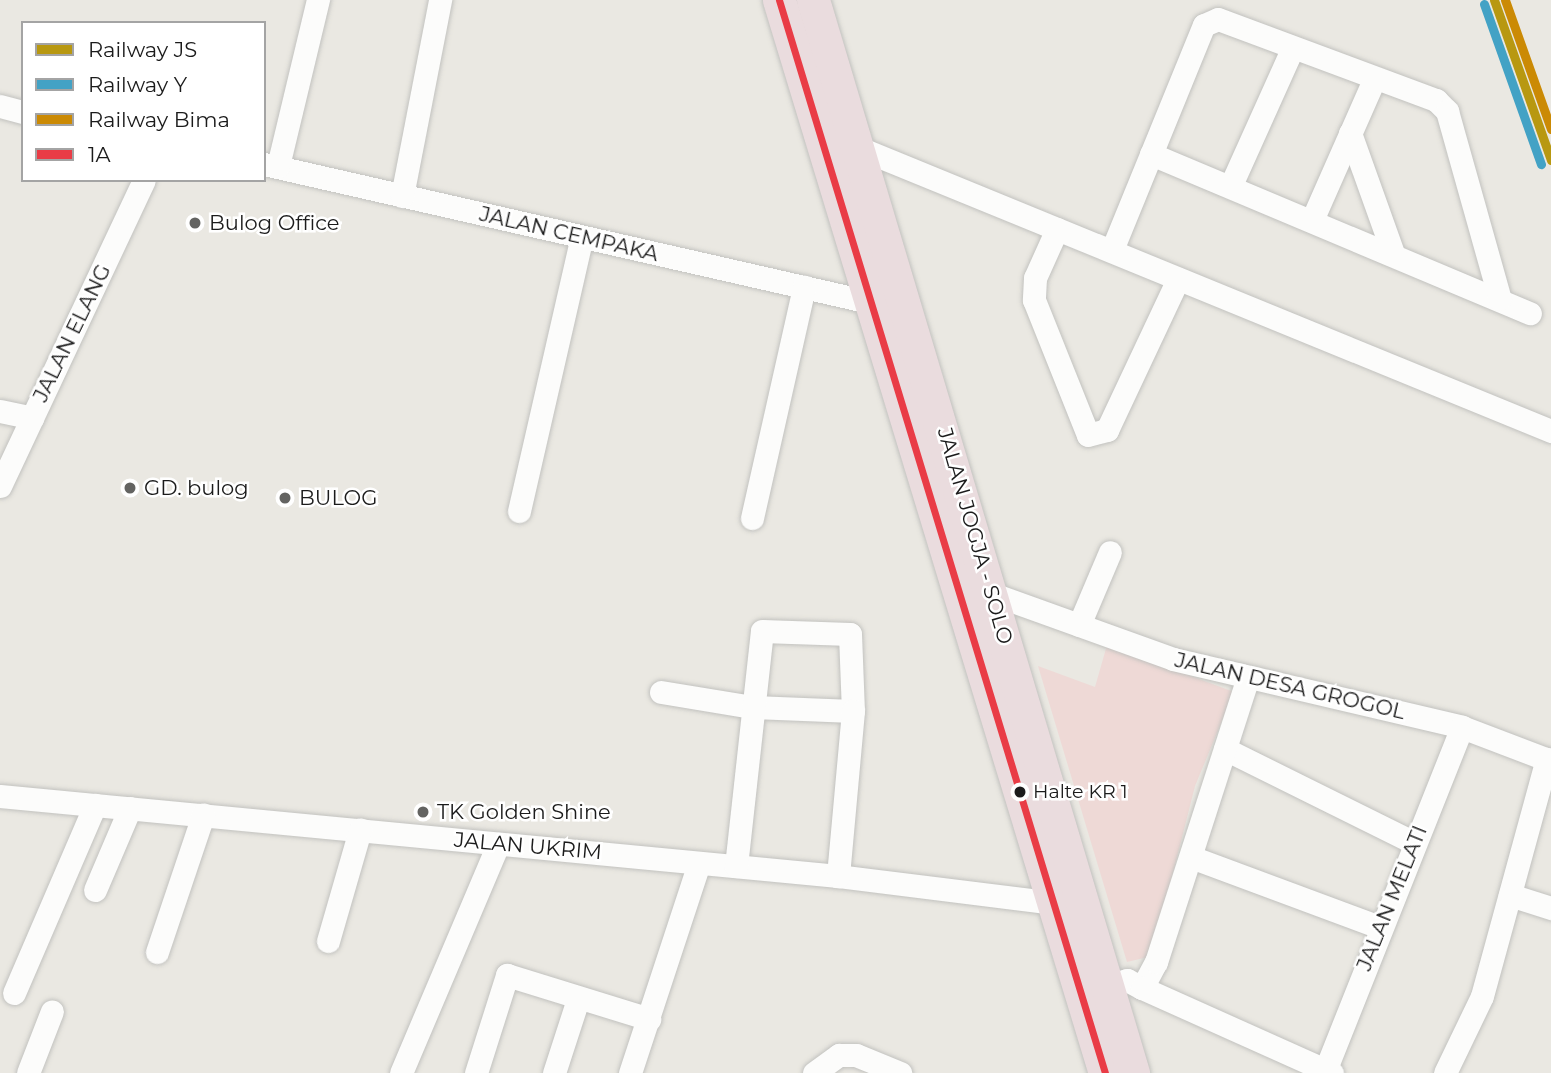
<!DOCTYPE html>
<html>
<head>
<meta charset="utf-8">
<style>
  body { margin:0 }
  #map { position:relative; width:1551px; height:1073px; overflow:hidden; background:#eae8e2; font-family:Montserrat,sans-serif }
  div>[style] { position:absolute }
  .commercial>* { inset:0; background:#eed9d6 }
  .roads { filter:drop-shadow(0 0 2px #c2c2bf) drop-shadow(0 0 2px #c2c2bf) }
  .minor>* { height:23px; margin:-11.5px; padding:0 11.5px; transform-origin:11.5px; border-radius:11.5px; background:#fcfcfb }
  .highway>* { height:33px; margin:-16.5px; padding:0 16.5px; transform-origin:16.5px; border-radius:16.5px; background:#eadcde }
  .bus-1>* { height:7px; margin:-3.5px; padding:0 3.5px; transform-origin:3.5px; border-radius:3.5px; background:#e93c46 }
  .rail-1>* { height:9px; margin:-4.5px; padding:0 4.5px; transform-origin:4.5px; border-radius:4.5px; background:#b89811 }
  .rail-2>* { height:9px; margin:-4.5px; padding:0 4.5px; transform-origin:4.5px; border-radius:4.5px; background:#43a2c5 }
  .rail-3>* { height:9px; margin:-4.5px; padding:0 4.5px; transform-origin:4.5px; border-radius:4.5px; background:#cb8a05 }
  .dots>* { width:19px; height:19px; translate:-50% -50%; box-sizing:border-box; border:4px solid #fff; border-radius:50% }
  span { translate:-50% -50%; white-space:nowrap; text-align:center; line-height:1.15; -webkit-text-stroke:5px #fff; paint-order:stroke }
  .bus-label { font-size:19px; color:#1b1b1b }
  .left { translate:0 -50%; text-align:left }
  .poi-label { font-size:21px; color:#1b1b1b }
  .street-label { font-size:21px; color:#1b1b1b }
  .legend { position:absolute; left:21px; top:21px; width:245px; height:161px; box-sizing:border-box; background:#fff; border:2px solid #a4a4a4; margin:0; padding:9px 12px; list-style:none; font-size:21px; color:#1b1b1b }
  .legend li { display:flex; align-items:center; gap:14px; height:35px }
  .legend b { width:35px; border:2px solid #a4a4a4 }
</style>
</head>
<body>
<div id="map">
  <div class="commercial">
    <i style="clip-path:polygon(1107px 645px,1234px 692px,1195px 786px,1152px 956px,1127px 962px,1038px 666px,1095px 687px)"></i>
  </div>
  <div class="roads">
    <div class="minor">
      <i style="left:0;top:106px;width:24px;rotate:15deg"></i>
      <i style="left:1350px;top:133px;width:127px;rotate:70.3deg"></i>
      <i style="left:859px;top:148px;width:748px;rotate:22.24deg"></i>
      <i style="left:1151px;top:154px;width:411px;rotate:22.8deg"></i>
      <i style="left:264px;top:164px;width:626px;rotate:12.84deg"></i>
      <i style="left:278px;top:166px;width:171px;rotate:-76.5deg"></i>
      <i style="left:1231px;top:185px;width:149px;rotate:-65.8deg"></i>
      <i style="left:402px;top:196px;width:200px;rotate:-79deg"></i>
      <i style="left:1313px;top:218px;width:149px;rotate:-66.2deg"></i>
      <i style="left:1057px;top:229px;width:54px;rotate:114.2deg"></i>
      <i style="left:1035px;top:278px;width:22px;rotate:93deg"></i>
      <i style="left:1034px;top:300px;width:145px;rotate:68.2deg"></i>
      <i style="left:1088px;top:435px;width:20px;rotate:-15deg"></i>
      <i style="left:1107px;top:430px;width:167px;rotate:-64.8deg"></i>
      <i style="left:1112px;top:250px;width:243px;rotate:-67.8deg"></i>
      <i style="left:1204px;top:25px;width:15px;rotate:-23deg"></i>
      <i style="left:1218px;top:19px;width:233px;rotate:20.4deg"></i>
      <i style="left:1436px;top:100px;width:16px;rotate:45deg"></i>
      <i style="left:1447px;top:111px;width:195px;rotate:74.3deg"></i>
      <i style="left:0;top:411px;width:33px;rotate:12deg"></i>
      <i style="left:0;top:486px;width:338px;rotate:-64.8deg"></i>
      <i style="left:519px;top:511px;width:281px;rotate:-77.1deg"></i>
      <i style="left:752px;top:518px;width:237px;rotate:-77.3deg"></i>
      <i style="left:990px;top:593px;width:195px;rotate:19.8deg"></i>
      <i style="left:1173px;top:659px;width:297px;rotate:13.2deg"></i>
      <i style="left:1462px;top:727px;width:95px;rotate:20.9deg"></i>
      <i style="left:1079px;top:625px;width:79px;rotate:-67deg"></i>
      <i style="left:661px;top:692px;width:93px;rotate:9.3deg"></i>
      <i style="left:753px;top:707px;width:100px;rotate:2.3deg"></i>
      <i style="left:1225px;top:749px;width:211px;rotate:26.4deg"></i>
      <i style="left:0;top:796px;width:842px;rotate:5.45deg"></i>
      <i style="left:838px;top:876px;width:219px;rotate:7.1deg"></i>
      <i style="left:1191px;top:857px;width:201px;rotate:20.4deg"></i>
      <i style="left:736px;top:866px;width:236px;rotate:-83.7deg"></i>
      <i style="left:762px;top:631px;width:88px;rotate:2deg"></i>
      <i style="left:850px;top:634px;width:77px;rotate:87.8deg"></i>
      <i style="left:853px;top:711px;width:166px;rotate:95.2deg"></i>
      <i style="left:95px;top:890px;width:89px;rotate:-66.9deg"></i>
      <i style="left:1510px;top:895px;width:43px;rotate:17.6deg"></i>
      <i style="left:328px;top:941px;width:116px;rotate:-73.9deg"></i>
      <i style="left:157px;top:952px;width:145px;rotate:-71.4deg"></i>
      <i style="left:1106px;top:986px;width:22px;rotate:-16deg"></i>
      <i style="left:1127px;top:980px;width:17px;rotate:28deg"></i>
      <i style="left:1142px;top:988px;width:30px;rotate:-62deg"></i>
      <i style="left:1156px;top:962px;width:296px;rotate:-72.1deg"></i>
      <i style="left:1142px;top:988px;width:208px;rotate:24.1deg"></i>
      <i style="left:14px;top:993px;width:205px;rotate:-66.7deg"></i>
      <i style="left:1325px;top:1071px;width:370px;rotate:-68.3deg"></i>
      <i style="left:28px;top:1073px;width:66px;rotate:-68.8deg"></i>
      <i style="left:401px;top:1073px;width:249px;rotate:-67deg"></i>
      <i style="left:476px;top:1073px;width:103px;rotate:-72.4deg"></i>
      <i style="left:507px;top:975px;width:149px;rotate:17.2deg"></i>
      <i style="left:554px;top:1073px;width:78px;rotate:-72deg"></i>
      <i style="left:630px;top:1073px;width:221px;rotate:-71.8deg"></i>
      <i style="left:814px;top:1073px;width:31px;rotate:-36deg"></i>
      <i style="left:839px;top:1055px;width:17px"></i>
      <i style="left:856px;top:1055px;width:48px;rotate:22.2deg"></i>
      <i style="left:1445px;top:1073px;width:85px;rotate:-64.3deg"></i>
      <i style="left:1482px;top:996px;width:246px;rotate:-74.7deg"></i>
    </div>
    <div class="highway">
      <i style="left:779px;top:0;width:1121px;rotate:73.1deg"></i>
      <i style="left:813px;top:0;width:1120px;rotate:73.39deg"></i>
    </div>
  </div>
  <div class="bus-1">
    <i style="left:779px;top:0;width:1121px;rotate:73.1deg"></i>
  </div>
  <div class="rail-1">
    <i style="left:1494px;top:0;width:170px;rotate:70.4deg"></i>
  </div>
  <div class="rail-2">
    <i style="left:1484px;top:4px;width:170px;rotate:70.4deg"></i>
  </div>
  <div class="rail-3">
    <i style="left:1505px;top:0;width:137px;rotate:70.4deg"></i>
  </div>
  <div class="dots">
    <i style="left:195px;top:223px;background:#636361"></i>
    <i style="left:130px;top:488px;background:#636361"></i>
    <i style="left:285px;top:498px;background:#636361"></i>
    <i style="left:1020px;top:792px;background:#1b1b1b"></i>
    <i style="left:423px;top:812px;background:#636361"></i>
  </div>
  <div class="bus-label">
    <span class="left" style="left:1033px;top:792px">Halte KR 1</span>
  </div>
  <div class="poi-label">
    <span class="left" style="left:209px;top:223px">Bulog Office</span>
    <span class="left" style="left:144px;top:488px">GD. bulog</span>
    <span class="left" style="left:299px;top:498px">BULOG</span>
    <span class="left" style="left:437px;top:812px">TK Golden Shine</span>
  </div>
  <div class="street-label">
    <span style="left:569px;top:234px;rotate:13deg">JALAN CEMPAKA</span>
    <span style="left:72px;top:333px;rotate:-64deg">JALAN ELANG</span>
    <span style="left:975px;top:536px;rotate:74deg">JALAN JOGJA - SOLO</span>
    <span style="left:1290px;top:686px;rotate:13deg">JALAN DESA GROGOL</span>
    <span style="left:528px;top:846px;rotate:5deg">JALAN UKRIM</span>
    <span style="left:1392px;top:898px;rotate:-68deg">JALAN MELATI</span>
  </div>
  <ul class="legend">
  <li><b style="height:9px;background:#b89811"></b>Railway JS</li>
  <li><b style="height:9px;background:#43a2c5"></b>Railway Y</li>
  <li><b style="height:9px;background:#cb8a05"></b>Railway Bima</li>
  <li><b style="height:9px;background:#e93c46"></b>1A</li>
  </ul>
</div>
</body>
</html>
